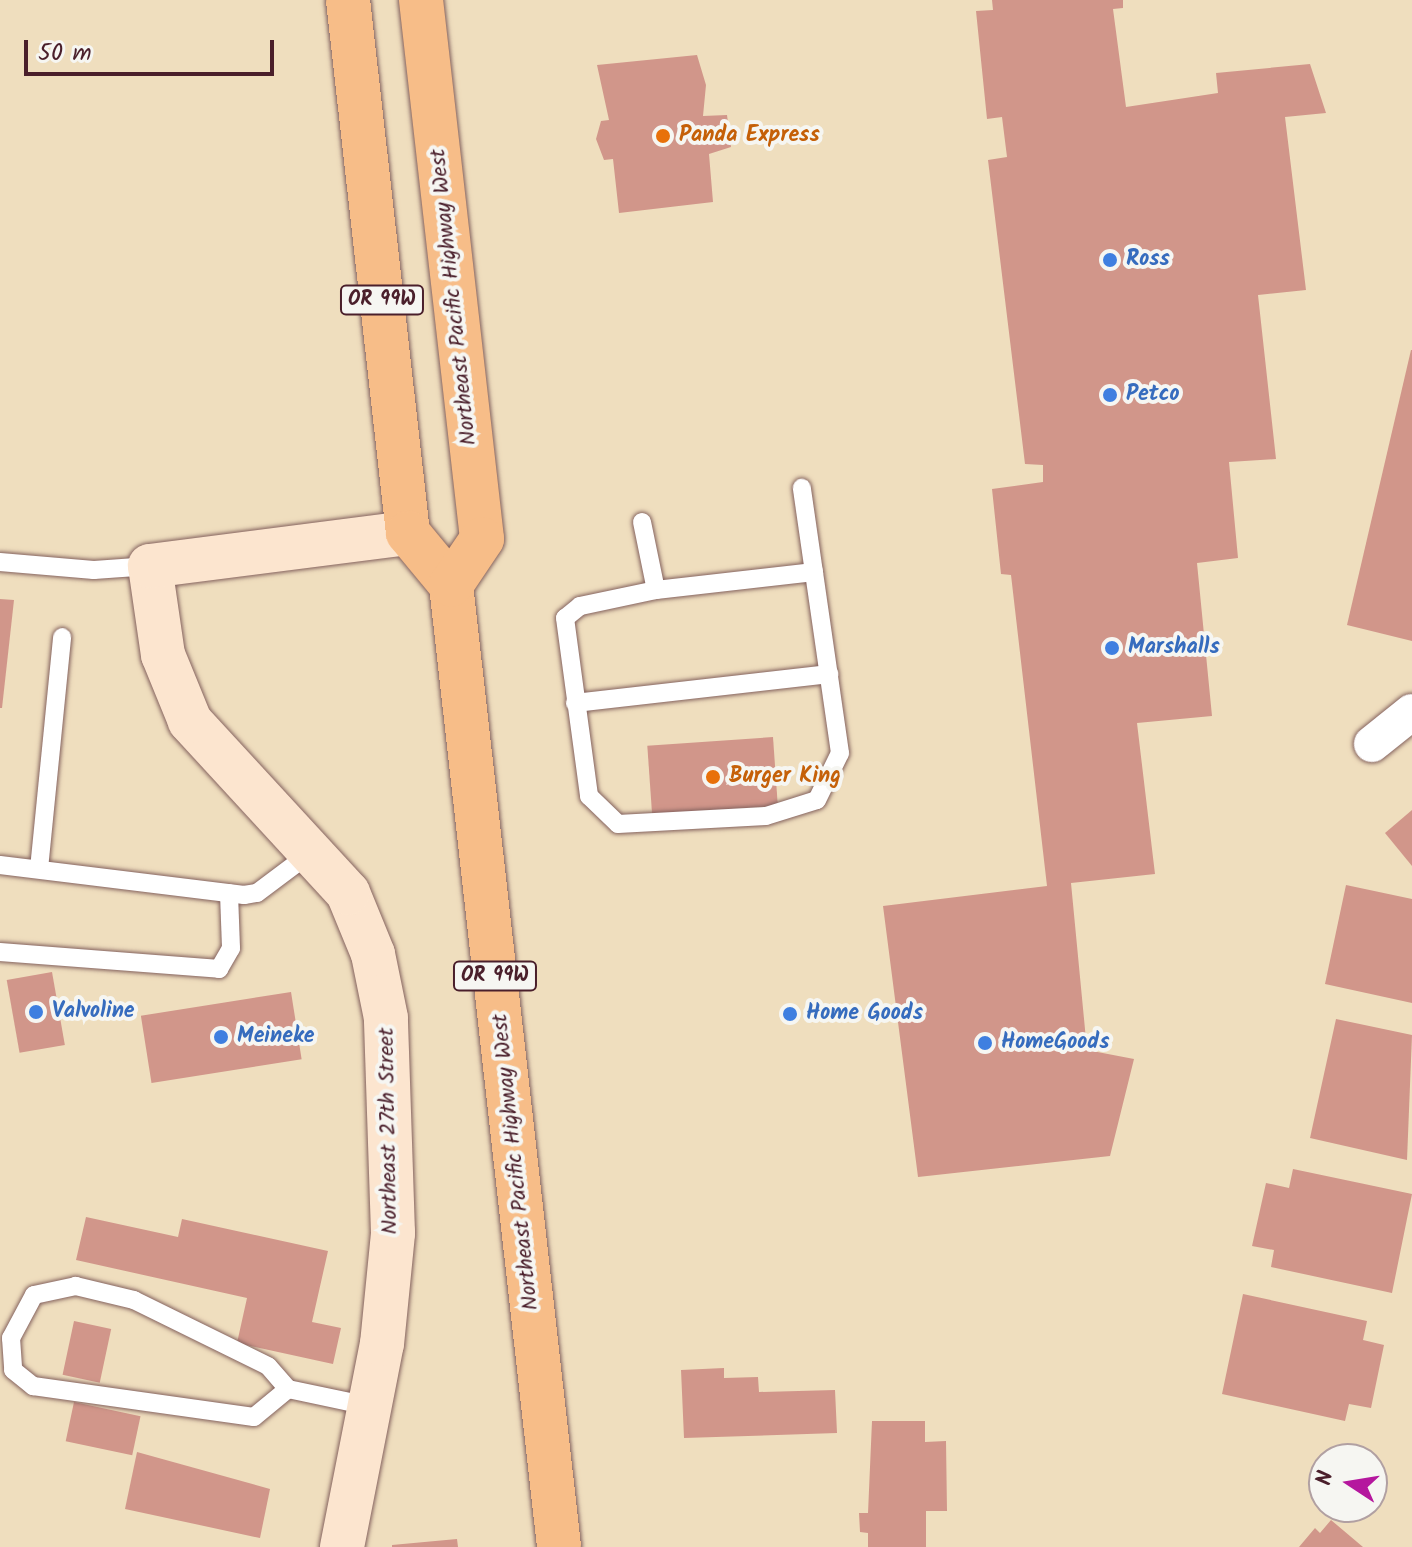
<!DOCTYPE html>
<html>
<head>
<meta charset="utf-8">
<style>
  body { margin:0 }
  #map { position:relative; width:1412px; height:1547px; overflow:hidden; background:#efdebe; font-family:Kalam,sans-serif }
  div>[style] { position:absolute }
  .building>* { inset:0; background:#d1968a; transform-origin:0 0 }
  .roads { filter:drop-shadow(0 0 2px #84625e) drop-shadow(0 0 2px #84625e) }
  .lane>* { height:18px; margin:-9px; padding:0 9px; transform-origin:9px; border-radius:9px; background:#fff }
  .street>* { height:36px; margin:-18px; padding:0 18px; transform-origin:18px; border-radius:18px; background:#fff }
  .secondary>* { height:44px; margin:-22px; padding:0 22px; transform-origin:22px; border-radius:22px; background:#fce5cf }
  .highway>* { height:44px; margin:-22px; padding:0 22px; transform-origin:22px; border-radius:22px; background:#f7bd88 }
  .dots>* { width:22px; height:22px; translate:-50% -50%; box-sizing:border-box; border:4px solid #f6f6f2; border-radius:50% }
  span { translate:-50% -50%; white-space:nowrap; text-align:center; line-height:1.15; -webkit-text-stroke:8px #f6f6f2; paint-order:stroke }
  .shield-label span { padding:2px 6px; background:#f6f6f2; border:2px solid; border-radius:6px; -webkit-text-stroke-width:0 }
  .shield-label { font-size:20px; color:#4a1f2b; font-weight:700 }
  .food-label { font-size:22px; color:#c56008; font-weight:700 }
  .left { translate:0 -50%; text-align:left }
  .shop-label { font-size:22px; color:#366cbe; font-weight:700 }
  .street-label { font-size:22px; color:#4a1f2b }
  .north { position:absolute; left:1308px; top:1443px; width:80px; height:80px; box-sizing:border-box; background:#f6f6f2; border:2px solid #b1a0a2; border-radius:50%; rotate:282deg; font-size:22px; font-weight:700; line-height:32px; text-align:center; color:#4a1f2b }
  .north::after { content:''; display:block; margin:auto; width:28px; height:36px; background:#b5179e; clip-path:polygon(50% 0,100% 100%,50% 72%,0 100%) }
  .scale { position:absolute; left:24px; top:40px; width:250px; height:36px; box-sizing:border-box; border:4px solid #4a1f2b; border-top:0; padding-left:10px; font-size:24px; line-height:28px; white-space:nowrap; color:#4a1f2b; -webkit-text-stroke:6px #f6f6f2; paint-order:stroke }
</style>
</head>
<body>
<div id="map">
  <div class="building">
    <i style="clip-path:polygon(992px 0,1123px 0,1123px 8px,1113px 9px,1126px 107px,1218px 93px,1216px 73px,1310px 64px,1326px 113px,1285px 117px,1306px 290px,1258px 295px,1276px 459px,1229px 462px,1238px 558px,1197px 563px,1212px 716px,1137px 723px,1155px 874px,1071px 883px,1087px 1050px,1134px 1059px,1110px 1156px,918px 1177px,883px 906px,1047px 886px,1011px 575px,1001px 574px,992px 489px,1043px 482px,1043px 465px,1025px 464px,988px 160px,1007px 157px,1002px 117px,987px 119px,976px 11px,993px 10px)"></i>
    <i style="clip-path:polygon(697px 55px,706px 85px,703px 116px,727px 115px,731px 147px,709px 154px,713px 202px,619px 213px,613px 159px,604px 160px,596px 139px,601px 121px,609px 120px,597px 65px)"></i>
    <i style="clip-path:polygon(1411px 350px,1412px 350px,1412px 641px,1347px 625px)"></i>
    <i style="clip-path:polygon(0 599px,14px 600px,2px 708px,0 708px)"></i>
    <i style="left:773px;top:737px;width:69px;height:126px;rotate:86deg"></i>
    <i style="clip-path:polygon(1412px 810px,1412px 866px,1385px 833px)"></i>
    <i style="clip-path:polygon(1346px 885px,1412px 899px,1412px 1003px,1325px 984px)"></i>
    <i style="left:52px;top:972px;width:74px;height:46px;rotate:80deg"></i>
    <i style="left:291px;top:992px;width:68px;height:152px;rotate:81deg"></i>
    <i style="clip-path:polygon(1336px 1019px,1412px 1035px,1407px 1160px,1310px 1138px)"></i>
    <i style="clip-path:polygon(1293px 1169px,1412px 1194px,1392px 1293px,1271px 1267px,1274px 1250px,1252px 1246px,1266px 1183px,1289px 1188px)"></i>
    <i style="clip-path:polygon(86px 1217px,178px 1237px,182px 1219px,328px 1251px,312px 1322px,341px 1328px,333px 1364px,237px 1343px,247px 1298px,76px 1260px)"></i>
    <i style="clip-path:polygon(1243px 1294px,1367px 1321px,1363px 1340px,1384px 1345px,1371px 1408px,1349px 1404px,1345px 1421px,1222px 1394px)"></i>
    <i style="left:74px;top:1321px;width:38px;height:55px;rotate:12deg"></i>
    <i style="clip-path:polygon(724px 1368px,724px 1378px,758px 1377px,759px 1392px,835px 1390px,837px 1433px,684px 1438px,681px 1370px)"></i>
    <i style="left:74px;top:1402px;width:68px;height:40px;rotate:12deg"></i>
    <i style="clip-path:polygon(872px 1421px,925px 1421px,925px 1442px,946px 1441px,947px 1511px,926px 1511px,926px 1547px,868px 1547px,868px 1533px,860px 1532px,859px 1513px,868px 1513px)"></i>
    <i style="clip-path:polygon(137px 1452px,270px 1489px,260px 1538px,125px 1509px)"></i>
    <i style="clip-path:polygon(1331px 1520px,1363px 1547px,1299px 1547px,1315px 1528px,1320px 1533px)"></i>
    <i style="clip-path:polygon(457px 1539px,458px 1547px,392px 1547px,392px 1545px)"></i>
  </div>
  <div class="roads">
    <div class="lane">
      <i style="left:642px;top:522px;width:69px;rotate:78.4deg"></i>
      <i style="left:656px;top:590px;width:78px;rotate:168.1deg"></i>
      <i style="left:580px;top:606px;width:19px;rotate:141deg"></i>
      <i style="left:565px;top:618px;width:180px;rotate:82.3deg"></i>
      <i style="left:589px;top:796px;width:40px;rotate:44deg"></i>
      <i style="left:618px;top:824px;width:148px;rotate:-3.1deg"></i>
      <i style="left:766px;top:816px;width:53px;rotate:-17.4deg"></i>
      <i style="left:817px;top:800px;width:52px;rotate:-63.9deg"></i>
      <i style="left:840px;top:753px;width:268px;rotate:-98.2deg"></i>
      <i style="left:0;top:562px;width:94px;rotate:4.9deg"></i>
      <i style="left:94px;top:570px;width:56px;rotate:-4.1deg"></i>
      <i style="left:656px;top:590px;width:159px;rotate:-6.5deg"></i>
      <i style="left:575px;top:703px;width:256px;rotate:-6.5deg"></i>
      <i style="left:0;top:865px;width:246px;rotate:7deg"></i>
      <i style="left:244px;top:895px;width:13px;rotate:-9deg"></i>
      <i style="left:257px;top:893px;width:70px;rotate:-36.9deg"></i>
      <i style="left:39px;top:869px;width:233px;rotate:-84.3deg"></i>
      <i style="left:0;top:952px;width:220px;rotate:4.4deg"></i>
      <i style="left:219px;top:969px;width:24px;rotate:-60deg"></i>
      <i style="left:231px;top:948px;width:55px;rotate:-92.1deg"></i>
      <i style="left:288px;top:1389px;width:30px;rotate:-131deg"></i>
      <i style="left:268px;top:1366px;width:149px;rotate:-153.8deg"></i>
      <i style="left:134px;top:1300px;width:60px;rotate:-166.4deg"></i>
      <i style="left:76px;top:1286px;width:43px;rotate:167.9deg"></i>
      <i style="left:34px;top:1295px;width:49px;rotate:118.1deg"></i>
      <i style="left:11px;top:1338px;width:32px;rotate:86deg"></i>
      <i style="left:13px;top:1370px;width:26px;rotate:39deg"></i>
      <i style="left:33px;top:1386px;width:223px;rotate:8deg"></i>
      <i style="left:254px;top:1417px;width:44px;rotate:-39.5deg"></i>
      <i style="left:288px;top:1389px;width:83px;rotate:11.9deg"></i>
    </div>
    <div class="street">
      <i style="left:1372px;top:744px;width:51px;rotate:-38.7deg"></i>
    </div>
    <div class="secondary">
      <i style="left:342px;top:1547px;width:207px;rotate:-78.9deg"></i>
      <i style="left:382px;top:1344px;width:112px;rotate:-84.3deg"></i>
      <i style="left:393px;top:1233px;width:215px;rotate:-91.9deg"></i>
      <i style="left:386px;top:1018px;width:65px;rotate:-101.5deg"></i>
      <i style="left:373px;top:954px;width:66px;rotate:-112.3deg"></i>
      <i style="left:348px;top:893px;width:234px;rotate:-132.6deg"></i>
      <i style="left:190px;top:721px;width:71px;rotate:-112.2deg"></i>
      <i style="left:163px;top:655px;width:90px;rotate:-98.3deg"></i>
      <i style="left:150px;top:566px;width:260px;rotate:-7.3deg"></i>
    </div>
    <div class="highway">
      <i style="left:348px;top:0;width:536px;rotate:83.58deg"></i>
      <i style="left:408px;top:533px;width:67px;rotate:50.4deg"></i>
      <i style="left:451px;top:585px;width:968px;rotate:83.59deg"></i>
      <i style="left:421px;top:0;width:542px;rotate:83.54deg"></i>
      <i style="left:482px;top:539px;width:55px;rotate:124deg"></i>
    </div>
  </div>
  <div class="dots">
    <i style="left:663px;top:136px;background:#e8710a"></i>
    <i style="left:1110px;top:260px;background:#3f7fe0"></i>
    <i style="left:1110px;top:395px;background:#3f7fe0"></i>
    <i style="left:1112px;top:648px;background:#3f7fe0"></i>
    <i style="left:713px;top:777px;background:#e8710a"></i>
    <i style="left:36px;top:1012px;background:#3f7fe0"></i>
    <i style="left:790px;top:1014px;background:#3f7fe0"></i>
    <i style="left:221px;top:1037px;background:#3f7fe0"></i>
    <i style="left:985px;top:1043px;background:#3f7fe0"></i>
  </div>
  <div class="shield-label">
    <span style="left:382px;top:300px">OR 99W</span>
    <span style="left:495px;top:976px">OR 99W</span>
  </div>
  <div class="food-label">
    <span class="left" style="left:679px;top:136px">Panda Express</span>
    <span class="left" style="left:729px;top:777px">Burger King</span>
  </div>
  <div class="shop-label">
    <span class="left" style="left:1126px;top:260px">Ross</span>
    <span class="left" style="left:1126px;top:395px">Petco</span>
    <span class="left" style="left:1128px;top:648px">Marshalls</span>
    <span class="left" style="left:52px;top:1012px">Valvoline</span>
    <span class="left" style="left:806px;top:1014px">Home Goods</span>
    <span class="left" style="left:237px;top:1037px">Meineke</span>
    <span class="left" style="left:1001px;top:1043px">HomeGoods</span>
  </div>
  <div class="street-label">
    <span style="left:454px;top:297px;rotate:-96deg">Northeast Pacific Highway West</span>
    <span style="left:389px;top:1131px;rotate:-91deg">Northeast 27th Street</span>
    <span style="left:516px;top:1162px;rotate:-96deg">Northeast Pacific Highway West</span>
  </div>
  <div class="north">N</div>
  <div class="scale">50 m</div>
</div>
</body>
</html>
